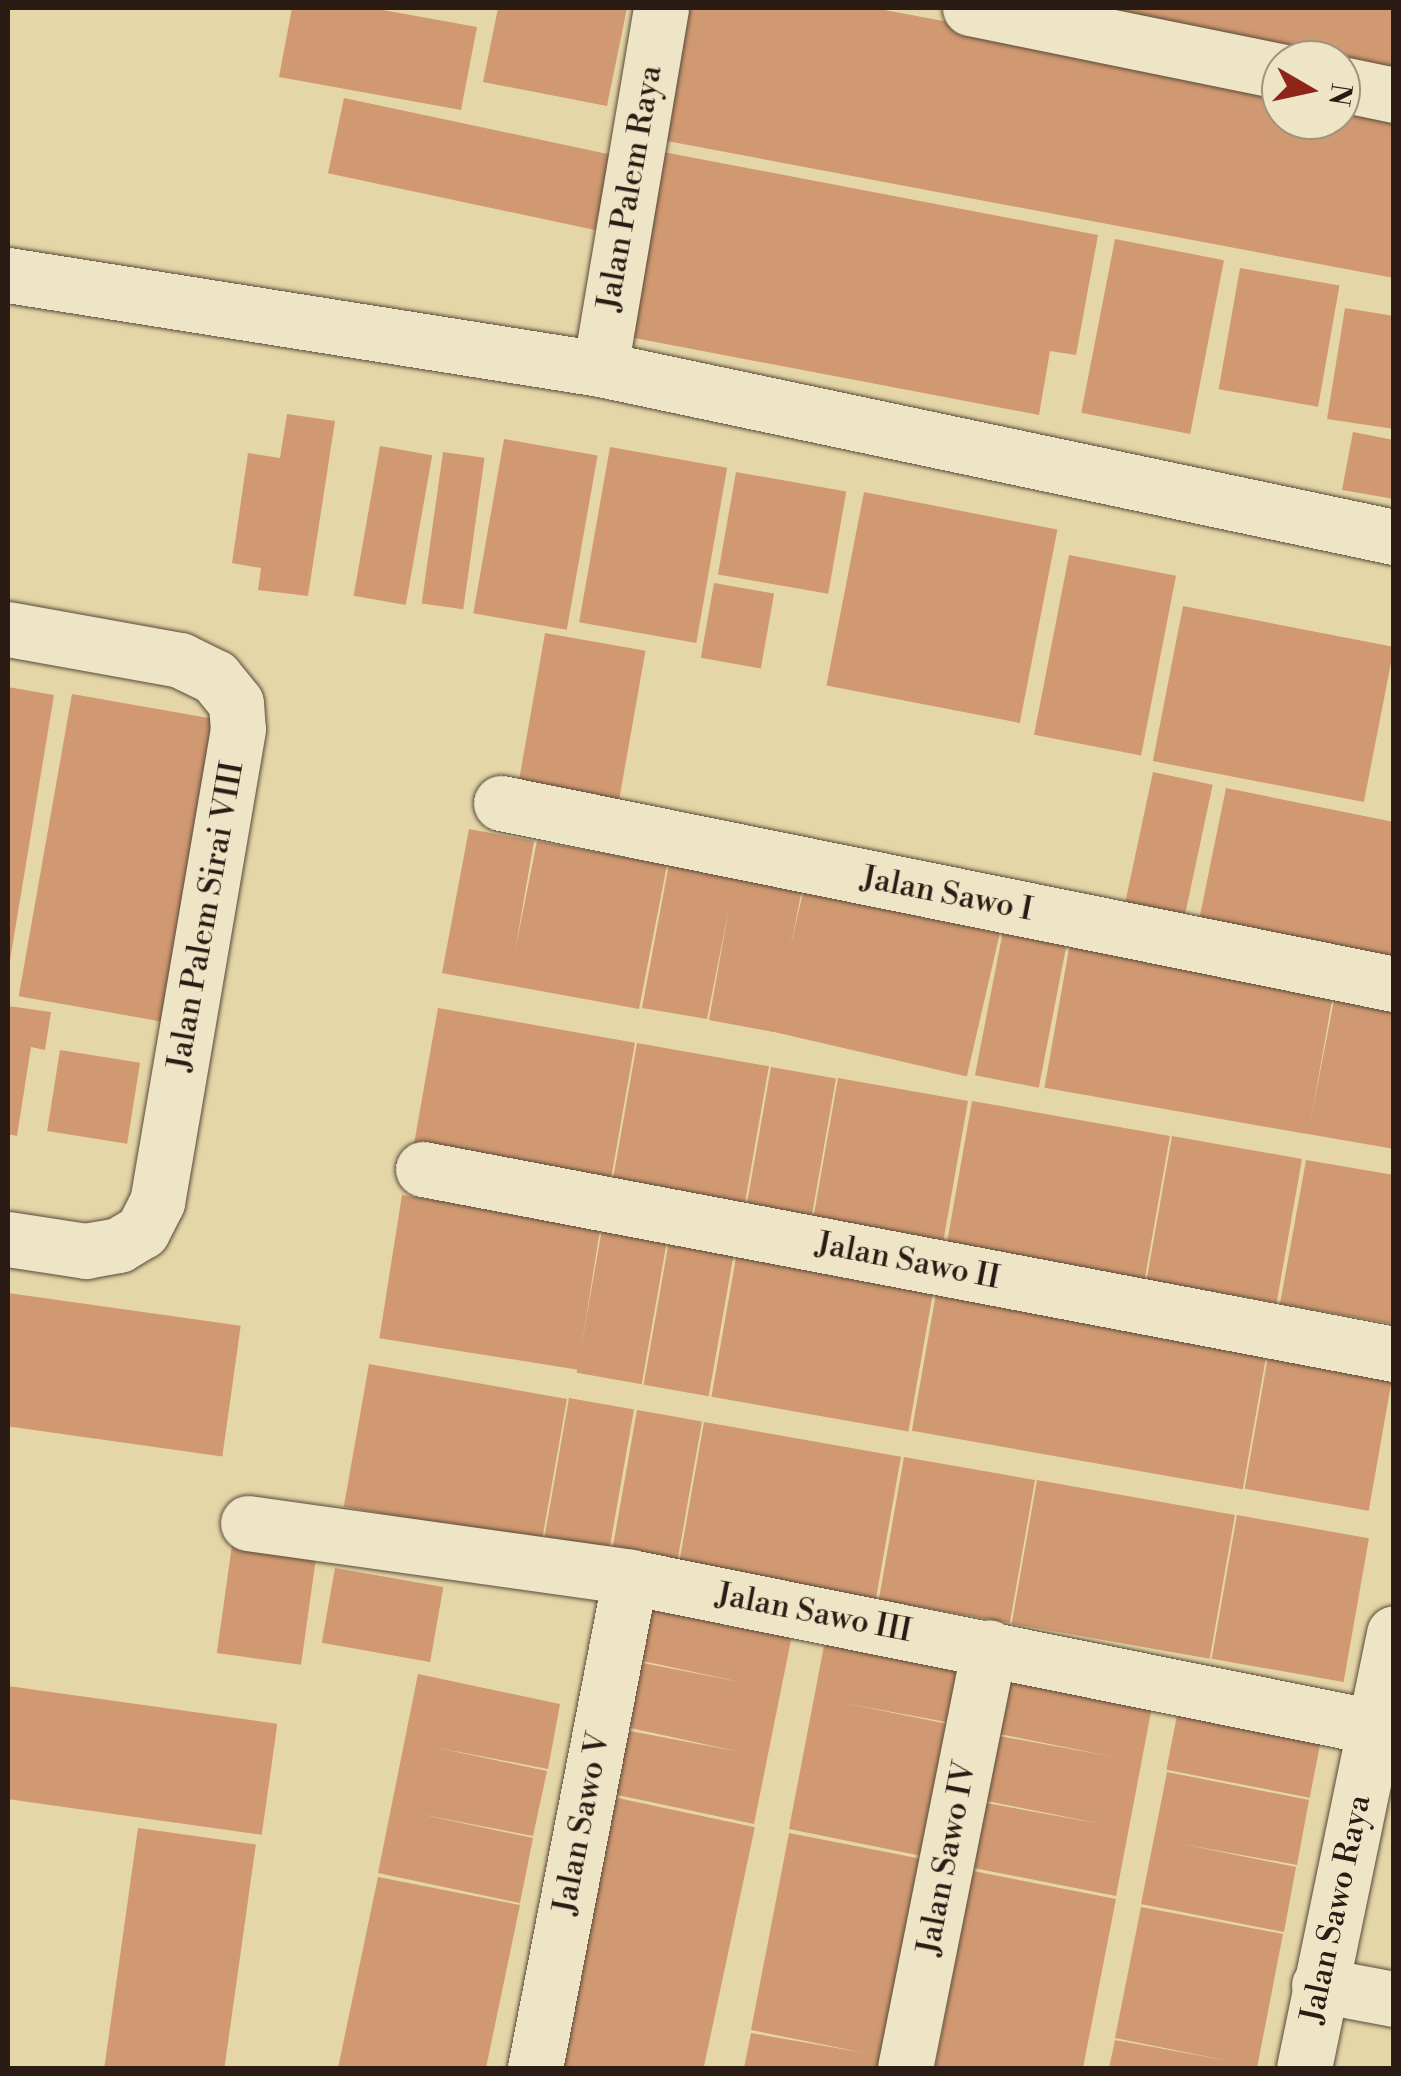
<!DOCTYPE html>
<html>
<head>
<meta charset="utf-8">
<style>
  body { margin:0 }
  #map { position:relative; width:1401px; height:2076px; overflow:hidden; background:#e5d6a8; font-family:"Libre Bodoni",serif }
  div>[style] { position:absolute }
  .building>* { inset:0; background:#d19972; transform-origin:0 0 }
  .roads { filter:drop-shadow(0 0 2px #594a39) drop-shadow(0 0 2px #594a39) }
  .minor>* { height:55px; margin:-27.5px; padding:0 27.5px; transform-origin:27.5px; border-radius:27.5px; background:#eee4c6 }
  span { translate:-50% -50%; white-space:nowrap; text-align:center; line-height:1.15; -webkit-text-stroke:8px #eee4c6; paint-order:stroke }
  .street-label { font-size:32px; color:#2a1c14 }
  .frame { position:absolute; inset:0; border:10px solid #2a1c14; pointer-events:none }
  .north { position:absolute; left:1261px; top:40px; width:100px; height:100px; box-sizing:border-box; background:#eee4c6; border:2px solid #a0947f; border-radius:50%; rotate:99deg; font-size:28px; font-weight:700; line-height:40px; text-align:center; color:#2a1c14 }
  .north::after { content:''; display:block; margin:auto; width:35px; height:45px; background:#8f2418; clip-path:polygon(50% 0,100% 100%,50% 72%,0 100%) }
</style>
</head>
<body>
<div id="map">
  <div class="building">
    <i style="clip-path:polygon(292px 8px,372px 8px,477px 27px,461px 110px,279px 77px)"></i>
    <i style="clip-path:polygon(498px 8px,627px 8px,607px 106px,483px 82px)"></i>
    <i style="clip-path:polygon(675px 8px,874px 8px,1281px 84px,1281px 120px,1341px 120px,1341px 95px,1394px 105px,1394px 278px,651px 138px)"></i>
    <i style="clip-path:polygon(1394px 8px,1394px 70px,1084px 9px,1084px 8px)"></i>
    <i style="left:344px;top:98px;width:273px;height:77px;rotate:12deg"></i>
    <i style="clip-path:polygon(658px 151px,1098px 235px,1076px 355px,1050px 351px,1039px 415px,624px 336px)"></i>
    <i style="left:1115px;top:239px;width:111px;height:177px;rotate:11deg"></i>
    <i style="left:1240px;top:268px;width:101px;height:123px;rotate:10deg"></i>
    <i style="clip-path:polygon(1345px 308px,1394px 316px,1394px 429px,1327px 419px)"></i>
    <i style="clip-path:polygon(287px 414px,335px 421px,308px 596px,258px 590px,261px 568px,232px 563px,248px 453px,280px 458px)"></i>
    <i style="clip-path:polygon(1353px 432px,1394px 440px,1394px 499px,1342px 490px)"></i>
    <i style="left:504px;top:439px;width:95px;height:177px;rotate:10deg"></i>
    <i style="left:380px;top:446px;width:53px;height:152px;rotate:10deg"></i>
    <i style="left:610px;top:447px;width:119px;height:178px;rotate:10deg"></i>
    <i style="left:443px;top:452px;width:42px;height:153px;rotate:8deg"></i>
    <i style="left:736px;top:472px;width:112px;height:104px;rotate:10deg"></i>
    <i style="left:864px;top:492px;width:197px;height:197px;rotate:11deg"></i>
    <i style="left:1069px;top:555px;width:109px;height:183px;rotate:11deg"></i>
    <i style="left:714px;top:583px;width:61px;height:76px;rotate:10deg"></i>
    <i style="left:1183px;top:606px;width:215px;height:158px;rotate:11deg"></i>
    <i style="left:545px;top:633px;width:102px;height:168px;rotate:10deg"></i>
    <i style="clip-path:polygon(8px 687px,54px 695px,10px 960px,8px 960px)"></i>
    <i style="left:72px;top:694px;width:149px;height:307px;rotate:10deg"></i>
    <i style="left:1153px;top:772px;width:61px;height:147px;rotate:12deg"></i>
    <i style="clip-path:polygon(1226px 788px,1394px 822px,1394px 968px,1197px 930px)"></i>
    <i style="clip-path:polygon(469px 829px,534px 841px,515px 951px,537px 841px,667px 865px,639px 1009px,442px 973px)"></i>
    <i style="clip-path:polygon(669px 864px,802px 889px,774px 1032px,709px 1020px,729px 908px,707px 1019px,642px 1008px)"></i>
    <i style="left:804px;top:888px;width:201px;height:147px;rotate:13deg"></i>
    <i style="left:1003px;top:931px;width:65px;height:147px;rotate:11deg"></i>
    <i style="left:1070px;top:943px;width:268px;height:147px;rotate:10deg"></i>
    <i style="clip-path:polygon(1336px 990px,1394px 1001px,1394px 1149px,1308px 1134px)"></i>
    <i style="clip-path:polygon(8px 1006px,51px 1012px,45px 1050px,31px 1047px,17px 1136px,8px 1134px)"></i>
    <i style="left:438px;top:1008px;width:200px;height:146px;rotate:10deg"></i>
    <i style="left:637px;top:1043px;width:134px;height:146px;rotate:10deg"></i>
    <i style="left:60px;top:1050px;width:81px;height:82px;rotate:9deg"></i>
    <i style="left:771px;top:1067px;width:66px;height:146px;rotate:10deg"></i>
    <i style="left:838px;top:1078px;width:132px;height:147px;rotate:10deg"></i>
    <i style="left:972px;top:1101px;width:201px;height:146px;rotate:10deg"></i>
    <i style="left:1172px;top:1136px;width:132px;height:146px;rotate:10deg"></i>
    <i style="clip-path:polygon(1306px 1160px,1394px 1175px,1394px 1324px,1280px 1304px)"></i>
    <i style="left:402px;top:1195px;width:201px;height:145px;rotate:9deg"></i>
    <i style="left:602px;top:1229px;width:66px;height:146px;rotate:10deg"></i>
    <i style="left:669px;top:1241px;width:66px;height:146px;rotate:10deg"></i>
    <i style="left:737px;top:1252px;width:200px;height:147px;rotate:10deg"></i>
    <i style="left:937px;top:1288px;width:336px;height:145px;rotate:10deg"></i>
    <i style="left:8px;top:1293px;width:235px;height:132px;rotate:8deg"></i>
    <i style="left:1270px;top:1345px;width:126px;height:146px;rotate:10deg"></i>
    <i style="left:369px;top:1364px;width:201px;height:145px;rotate:10deg"></i>
    <i style="left:569px;top:1398px;width:66px;height:146px;rotate:10deg"></i>
    <i style="left:637px;top:1410px;width:66px;height:146px;rotate:10deg"></i>
    <i style="left:704px;top:1422px;width:200px;height:146px;rotate:10deg"></i>
    <i style="left:904px;top:1457px;width:133px;height:145px;rotate:10deg"></i>
    <i style="left:1037px;top:1480px;width:201px;height:146px;rotate:10deg"></i>
    <i style="left:1237px;top:1515px;width:134px;height:146px;rotate:10deg"></i>
    <i style="left:232px;top:1545px;width:85px;height:109px;rotate:8deg"></i>
    <i style="left:335px;top:1568px;width:110px;height:76px;rotate:10deg"></i>
    <i style="clip-path:polygon(651px 1595px,794px 1625px,754px 1824px,613px 1794px,625px 1730px,740px 1752px,626px 1727px,638px 1662px,745px 1683px,638px 1660px)"></i>
    <i style="clip-path:polygon(827px 1630px,970px 1657px,957px 1724px,844px 1703px,958px 1726px,932px 1858px,789px 1829px)"></i>
    <i style="clip-path:polygon(1011px 1669px,1154px 1696px,1116px 1896px,974px 1868px,986px 1803px,1101px 1824px,987px 1801px,999px 1736px,1114px 1757px,1000px 1734px)"></i>
    <i style="clip-path:polygon(418px 1674px,560px 1704px,548px 1769px,433px 1747px,547px 1771px,533px 1836px,419px 1814px,533px 1838px,520px 1903px,378px 1873px)"></i>
    <i style="left:8px;top:1686px;width:272px;height:112px;rotate:8deg"></i>
    <i style="left:1179px;top:1705px;width:146px;height:66px;rotate:11deg"></i>
    <i style="clip-path:polygon(1167px 1772px,1309px 1800px,1297px 1865px,1182px 1844px,1296px 1867px,1284px 1932px,1141px 1904px)"></i>
    <i style="left:613px;top:1797px;width:145px;height:276px;rotate:12deg"></i>
    <i style="left:138px;top:1828px;width:119px;height:243px;rotate:8deg"></i>
    <i style="clip-path:polygon(789px 1833px,932px 1861px,891px 2068px,744px 2068px,751px 2033px,865px 2053px,751px 2030px)"></i>
    <i style="clip-path:polygon(973px 1871px,1116px 1899px,1083px 2068px,935px 2068px)"></i>
    <i style="clip-path:polygon(378px 1877px,520px 1905px,486px 2068px,338px 2068px)"></i>
    <i style="clip-path:polygon(1141px 1907px,1283px 1934px,1257px 2068px,1109px 2068px,1115px 2040px,1229px 2061px,1115px 2038px)"></i>
  </div>
  <div class="roads">
    <div class="minor">
      <i style="left:970px;top:8px;width:317px;rotate:11.5deg"></i>
      <i style="left:1341px;top:84px;width:54px;rotate:11.7deg"></i>
      <i style="left:8px;top:275px;width:599px;rotate:9.02deg"></i>
      <i style="left:600px;top:369px;width:812px;rotate:11.95deg"></i>
      <i style="left:600px;top:369px;width:366px;rotate:-80.4deg"></i>
      <i style="left:8px;top:629px;width:175px;rotate:10.2deg"></i>
      <i style="left:180px;top:660px;width:39px;rotate:26deg"></i>
      <i style="left:215px;top:677px;width:33px;rotate:51deg"></i>
      <i style="left:236px;top:703px;width:26px;rotate:86deg"></i>
      <i style="left:238px;top:729px;width:480px;rotate:99.7deg"></i>
      <i style="left:157px;top:1202px;width:33px;rotate:117deg"></i>
      <i style="left:142px;top:1231px;width:27px;rotate:149deg"></i>
      <i style="left:119px;top:1245px;width:34px;rotate:170deg"></i>
      <i style="left:86px;top:1251px;width:79px;rotate:-171.3deg"></i>
      <i style="left:501px;top:803px;width:911px;rotate:11.46deg"></i>
      <i style="left:423px;top:1169px;width:988px;rotate:10.79deg"></i>
      <i style="left:248px;top:1523px;width:386px;rotate:8deg"></i>
      <i style="left:630px;top:1577px;width:759px;rotate:11.4deg"></i>
      <i style="left:1319px;top:1985px;width:76px;rotate:10.6deg"></i>
      <i style="left:535px;top:2068px;width:500px;rotate:-79.05deg"></i>
      <i style="left:905px;top:2068px;width:429px;rotate:-78.7deg"></i>
      <i style="left:1304px;top:2068px;width:444px;rotate:-78.3deg"></i>
    </div>
  </div>
  <div class="street-label">
    <span style="left:630px;top:188px;rotate:-80deg">Jalan Palem Raya</span>
    <span style="left:947px;top:894px;rotate:11deg">Jalan Sawo I</span>
    <span style="left:206px;top:916px;rotate:-80deg">Jalan Palem Sirai VIII</span>
    <span style="left:908px;top:1261px;rotate:11deg">Jalan Sawo II</span>
    <span style="left:814px;top:1613px;rotate:11deg">Jalan Sawo III</span>
    <span style="left:582px;top:1823px;rotate:-79deg">Jalan Sawo V</span>
    <span style="left:947px;top:1858px;rotate:-79deg">Jalan Sawo IV</span>
    <span style="left:1336px;top:1909px;rotate:-78deg">Jalan Sawo Raya</span>
  </div>
  <div class="frame"></div>
  <div class="north">N</div>
</div>
</body>
</html>
